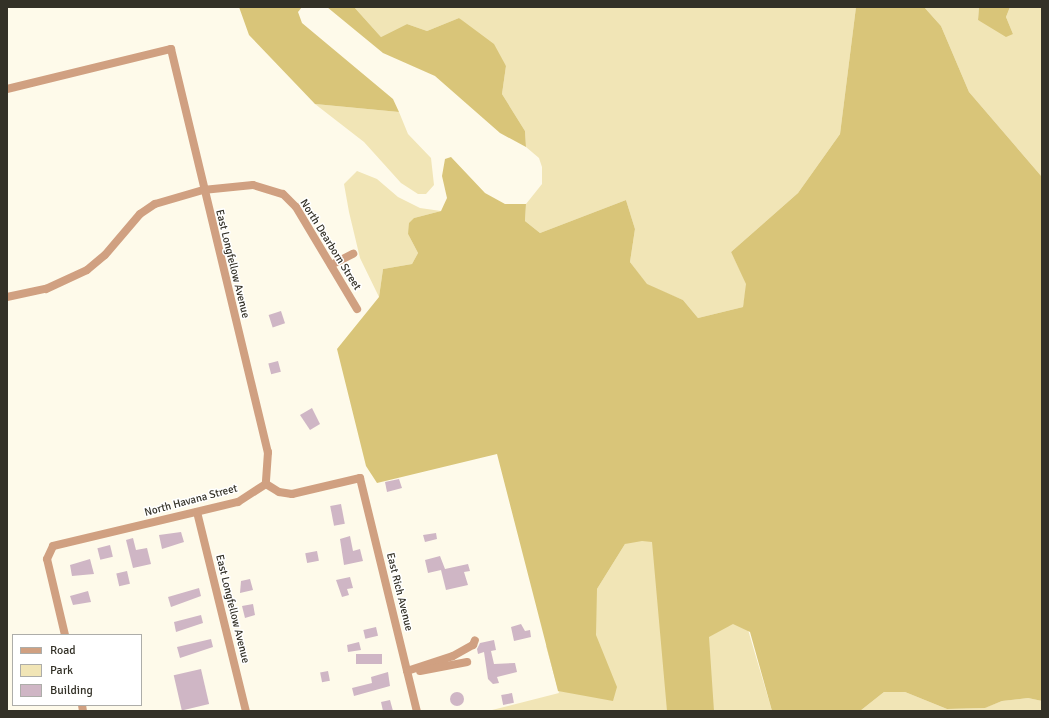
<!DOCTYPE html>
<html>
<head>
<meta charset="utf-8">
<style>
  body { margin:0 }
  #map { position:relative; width:1049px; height:718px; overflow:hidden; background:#fefaea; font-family:Signika,sans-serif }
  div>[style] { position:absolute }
  .green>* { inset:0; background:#f1e5b6 }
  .forest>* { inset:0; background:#d9c579 }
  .building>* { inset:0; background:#cfb6c5; transform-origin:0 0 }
  .round { border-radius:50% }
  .minor>* { height:8px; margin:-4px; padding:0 4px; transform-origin:4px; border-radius:4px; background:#d0a081 }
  span { translate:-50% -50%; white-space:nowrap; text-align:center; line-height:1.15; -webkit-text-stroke:3px #fff; paint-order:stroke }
  .street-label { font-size:11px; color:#333127 }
  .frame { position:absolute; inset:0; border:8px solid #333127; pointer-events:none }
  .legend { position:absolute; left:12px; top:634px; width:130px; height:72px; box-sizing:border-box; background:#fff; border:1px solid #adada9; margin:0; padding:5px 7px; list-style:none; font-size:12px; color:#333127 }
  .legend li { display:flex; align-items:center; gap:8px; height:20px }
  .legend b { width:20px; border:1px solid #adada9 }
</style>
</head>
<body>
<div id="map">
  <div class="green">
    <i style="clip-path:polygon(354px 7px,856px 7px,840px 134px,798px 193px,731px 252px,747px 284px,743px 307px,698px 318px,683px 300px,647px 285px,630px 262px,635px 229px,626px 200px,540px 233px,525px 221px,526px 204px,542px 184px,542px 167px,539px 158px,526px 147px,525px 131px,502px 94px,506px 66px,459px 18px,427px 31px,407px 24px,381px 37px)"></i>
    <i style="clip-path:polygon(924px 7px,979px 7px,978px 20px,1013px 34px,1006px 17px,1010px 7px,1042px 7px,1042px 177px,969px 92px,941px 26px)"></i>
    <i style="clip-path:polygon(315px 104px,399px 112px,408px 134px,431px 158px,434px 185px,426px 194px,418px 194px,401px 183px,364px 142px)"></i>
    <i style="clip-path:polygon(357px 171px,377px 179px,398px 197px,420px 208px,441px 211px,414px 218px,408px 234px,418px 253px,412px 264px,383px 269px,379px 297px,360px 258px,349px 212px,344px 184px)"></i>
    <i style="clip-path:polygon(668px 518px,718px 528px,772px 711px,488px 711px,559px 693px,546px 646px,597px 589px,625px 544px)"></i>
    <i style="clip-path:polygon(884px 692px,905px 692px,947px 709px,984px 708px,1002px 701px,1028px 698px,1042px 701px,1042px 711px,860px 711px)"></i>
  </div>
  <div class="forest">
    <i style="clip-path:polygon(239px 7px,302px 7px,298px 12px,302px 23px,393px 99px,399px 112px,315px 104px,249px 35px)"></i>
    <i style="clip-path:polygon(327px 7px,354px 7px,381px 37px,407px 24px,427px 31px,459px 18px,494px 44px,506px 66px,502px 94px,525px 131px,526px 147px,500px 133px,435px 76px,383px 53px)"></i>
    <i style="clip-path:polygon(856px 7px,924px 7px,941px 26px,969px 92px,1042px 177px,1042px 701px,1028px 698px,1002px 701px,985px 708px,947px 709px,905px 692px,884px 692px,860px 711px,772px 711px,750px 632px,733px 624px,709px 637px,714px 711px,667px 711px,652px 542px,642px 541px,625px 544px,597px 589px,596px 635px,617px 687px,613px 701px,558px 691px,497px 454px,377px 483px,366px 466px,337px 349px,379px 297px,383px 269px,412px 264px,418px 253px,408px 234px,409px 223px,414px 218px,441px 211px,447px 198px,442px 176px,445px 159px,451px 157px,485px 193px,505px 204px,526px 204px,525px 221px,540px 233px,626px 200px,635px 229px,630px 262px,647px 284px,683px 300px,698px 318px,743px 307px,746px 284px,731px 252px,798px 193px,840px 134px)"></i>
    <i style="clip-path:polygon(979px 7px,1010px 7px,1006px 17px,1013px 34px,1006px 37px,978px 20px)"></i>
  </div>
  <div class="building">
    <i style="left:281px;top:311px;width:13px;height:13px;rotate:72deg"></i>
    <i style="left:278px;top:361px;width:11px;height:10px;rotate:75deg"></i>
    <i style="clip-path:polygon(312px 408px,320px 424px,310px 430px,300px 415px)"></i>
    <i style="clip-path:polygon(399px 479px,402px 488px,387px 492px,385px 482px)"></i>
    <i style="left:341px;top:504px;width:20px;height:11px;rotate:79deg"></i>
    <i style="clip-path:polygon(181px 532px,184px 542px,162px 549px,159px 535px)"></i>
    <i style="clip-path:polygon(436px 533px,437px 539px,425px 542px,423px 535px)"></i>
    <i style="clip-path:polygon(350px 536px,353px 551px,360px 549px,363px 561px,344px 565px,340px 539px)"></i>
    <i style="clip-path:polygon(133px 538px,136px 550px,147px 548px,151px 564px,133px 568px,126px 540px)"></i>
    <i style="left:110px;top:545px;width:12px;height:13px;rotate:76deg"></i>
    <i style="left:317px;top:551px;width:10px;height:12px;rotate:79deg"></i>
    <i style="clip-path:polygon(440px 556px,445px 569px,468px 564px,470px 571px,464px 572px,468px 585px,446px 590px,441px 570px,428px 573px,425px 560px)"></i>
    <i style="clip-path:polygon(90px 559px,94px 574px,72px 576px,70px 565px)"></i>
    <i style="left:127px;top:571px;width:13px;height:11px;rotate:77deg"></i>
    <i style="clip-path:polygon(350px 577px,353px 588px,347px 589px,349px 595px,342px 597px,336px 580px)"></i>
    <i style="clip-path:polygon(250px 579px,253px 590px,240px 593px,241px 581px)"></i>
    <i style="clip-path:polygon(199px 588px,201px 596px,171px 607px,168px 597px)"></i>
    <i style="clip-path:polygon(88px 591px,91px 602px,73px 605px,70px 596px)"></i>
    <i style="clip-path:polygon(253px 604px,255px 615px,245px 618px,242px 606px)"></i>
    <i style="clip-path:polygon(201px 615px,203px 623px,176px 632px,174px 622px)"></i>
    <i style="clip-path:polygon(521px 624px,525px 631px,530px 630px,531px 637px,514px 641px,511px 627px)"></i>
    <i style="left:376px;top:627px;width:9px;height:13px;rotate:77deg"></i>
    <i style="clip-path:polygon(211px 639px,213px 647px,180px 658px,177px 647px)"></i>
    <i style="clip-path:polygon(494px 640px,496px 650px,491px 651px,494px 664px,515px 663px,517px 672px,497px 677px,499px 683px,493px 684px,488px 679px,484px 652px,478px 654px,477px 649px,480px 643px)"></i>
    <i style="clip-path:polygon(359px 642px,361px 650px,348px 652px,347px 645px)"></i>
    <i style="left:356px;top:654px;width:26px;height:10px"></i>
    <i style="left:201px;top:669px;width:36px;height:28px;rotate:77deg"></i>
    <i style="left:328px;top:671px;width:10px;height:8px;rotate:79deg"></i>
    <i style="clip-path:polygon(388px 672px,390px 686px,354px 696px,352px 688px,372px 683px,371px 677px)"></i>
    <i class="round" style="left:450px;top:692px;width:14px;height:14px"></i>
    <i style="left:512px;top:693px;width:10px;height:11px;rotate:79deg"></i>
    <i style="clip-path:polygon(390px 700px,393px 711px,383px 711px,381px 702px)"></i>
  </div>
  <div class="minor">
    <i style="left:7px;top:89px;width:169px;rotate:-13.7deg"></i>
    <i style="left:171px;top:49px;width:415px;rotate:76.5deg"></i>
    <i style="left:268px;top:452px;width:32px;rotate:94deg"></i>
    <i style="left:331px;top:265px;width:25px;rotate:-27deg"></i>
    <i style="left:7px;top:297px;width:40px;rotate:-12deg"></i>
    <i style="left:46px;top:289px;width:45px;rotate:-24.9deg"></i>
    <i style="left:87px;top:270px;width:23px;rotate:-40deg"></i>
    <i style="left:105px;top:255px;width:54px;rotate:-49.5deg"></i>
    <i style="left:140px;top:214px;width:18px;rotate:-34deg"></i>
    <i style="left:155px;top:204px;width:50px;rotate:-16.3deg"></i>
    <i style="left:203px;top:190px;width:50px;rotate:-5.7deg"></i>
    <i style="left:253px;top:185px;width:31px;rotate:17deg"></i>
    <i style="left:283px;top:194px;width:18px;rotate:45deg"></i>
    <i style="left:296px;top:207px;width:119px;rotate:59.1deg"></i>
    <i style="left:266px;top:484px;width:15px;rotate:32deg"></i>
    <i style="left:279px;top:492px;width:13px;rotate:9deg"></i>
    <i style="left:292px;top:494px;width:70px;rotate:-13.2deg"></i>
    <i style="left:360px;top:478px;width:240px;rotate:76.3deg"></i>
    <i style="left:197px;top:512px;width:205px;rotate:76.2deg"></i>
    <i style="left:65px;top:635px;width:78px;rotate:-103.3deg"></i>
    <i style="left:47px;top:559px;width:14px;rotate:-65deg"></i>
    <i style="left:53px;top:546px;width:190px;rotate:-13.4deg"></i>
    <i style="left:238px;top:502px;width:33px;rotate:-33deg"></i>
    <i style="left:407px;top:671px;width:48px;rotate:-18.1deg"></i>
    <i style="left:453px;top:656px;width:23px;rotate:-29deg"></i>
    <i style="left:473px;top:645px;width:5px;rotate:-68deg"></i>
    <i style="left:420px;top:671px;width:48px;rotate:-10.8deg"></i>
    <i style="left:82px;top:705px;width:6px;rotate:81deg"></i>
  </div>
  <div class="street-label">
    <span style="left:330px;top:245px;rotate:58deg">North Dearborn Street</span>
    <span style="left:232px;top:264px;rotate:76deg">East Longfellow Avenue</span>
    <span style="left:191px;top:501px;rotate:-15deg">North Havana Street</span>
    <span style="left:399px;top:592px;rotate:76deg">East Rich Avenue</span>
    <span style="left:232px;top:609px;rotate:76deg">East Longfellow Avenue</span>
  </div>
  <div class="frame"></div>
  <ul class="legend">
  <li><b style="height:5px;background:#d0a081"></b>Road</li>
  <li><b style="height:11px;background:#f1e5b6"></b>Park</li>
  <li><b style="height:11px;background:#cfb6c5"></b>Building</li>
  </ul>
</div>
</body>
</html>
